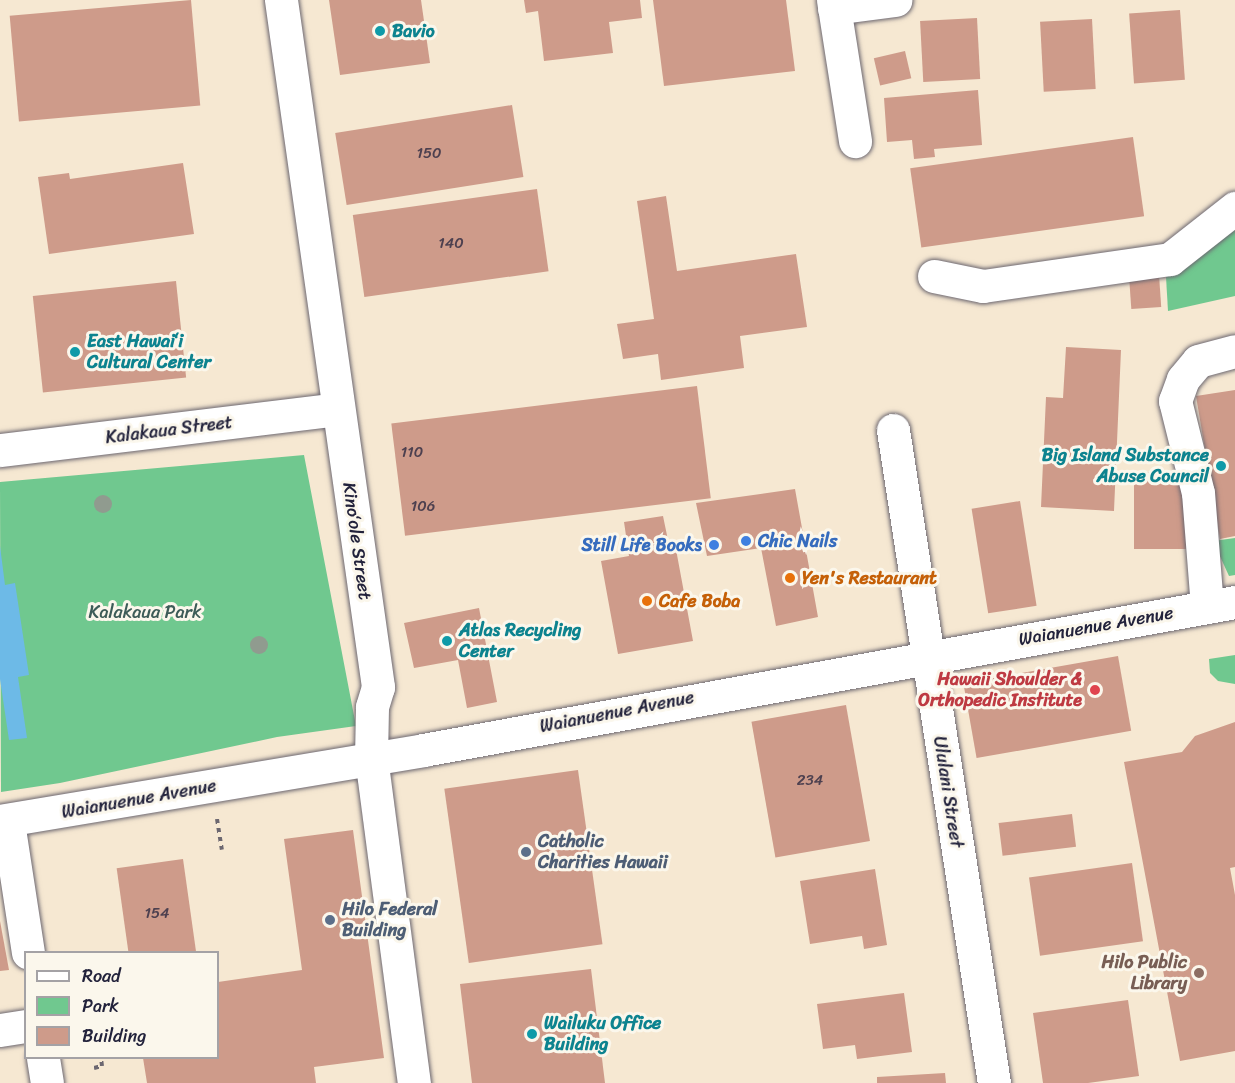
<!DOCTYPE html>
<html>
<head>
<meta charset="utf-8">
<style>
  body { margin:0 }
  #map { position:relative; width:1235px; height:1083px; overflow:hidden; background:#f6e8d2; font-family:Sriracha,sans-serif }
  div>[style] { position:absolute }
  .green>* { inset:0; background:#70c88f }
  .water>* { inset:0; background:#6dbae7 }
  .building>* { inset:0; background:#ce9b8a; transform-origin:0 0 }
  .path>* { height:4px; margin-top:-2px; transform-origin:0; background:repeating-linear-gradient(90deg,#6c6770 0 4.5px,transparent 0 9px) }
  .roads { filter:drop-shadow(0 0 2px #6c6770) drop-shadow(0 0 2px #6c6770) }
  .minor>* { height:33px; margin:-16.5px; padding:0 16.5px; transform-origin:16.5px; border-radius:16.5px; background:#fff }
  .major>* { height:33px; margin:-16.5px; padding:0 16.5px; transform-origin:16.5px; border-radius:16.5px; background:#fff }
  .trees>* { width:18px; height:18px; margin:-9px; border-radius:50%; background:#909b8f }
  .dots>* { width:16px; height:16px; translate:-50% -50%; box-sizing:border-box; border:3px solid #fbf7ec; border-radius:50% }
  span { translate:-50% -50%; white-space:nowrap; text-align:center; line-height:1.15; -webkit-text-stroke:6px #fbf7ec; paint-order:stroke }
  .number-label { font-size:15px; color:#4d404f }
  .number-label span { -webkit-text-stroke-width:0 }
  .culture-label { font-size:18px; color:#0d838f; font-weight:700 }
  .left { translate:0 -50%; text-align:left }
  .right { translate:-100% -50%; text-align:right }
  .street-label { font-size:18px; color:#22223b }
  .shop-label { font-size:18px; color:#366cbe; font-weight:700 }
  .food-label { font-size:18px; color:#c56008; font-weight:700 }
  .park-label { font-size:18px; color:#3d5c58 }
  .health-label { font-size:18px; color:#be3a42; font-weight:700 }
  .service-label { font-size:18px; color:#4e5e75; font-weight:700 }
  .education-label { font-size:18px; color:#785e54; font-weight:700 }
  .legend { position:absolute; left:24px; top:951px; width:195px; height:108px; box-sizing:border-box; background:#fbf7ec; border:2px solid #a4a2a5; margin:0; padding:8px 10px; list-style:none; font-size:18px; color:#22223b }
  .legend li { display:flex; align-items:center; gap:12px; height:30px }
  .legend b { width:30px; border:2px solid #a4a2a5 }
</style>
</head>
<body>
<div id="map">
  <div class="green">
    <i style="clip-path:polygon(1235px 223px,1235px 296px,1168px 311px,1166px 277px)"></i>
    <i style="clip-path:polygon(304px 455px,356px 726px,277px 737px,60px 783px,1px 792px,0 482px)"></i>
    <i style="clip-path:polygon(1235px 538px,1235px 575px,1229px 576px,1213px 541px)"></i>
    <i style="clip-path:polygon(1235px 655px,1235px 684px,1218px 681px,1210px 673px,1209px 659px)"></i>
  </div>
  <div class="water">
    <i style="clip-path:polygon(0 546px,5px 585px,15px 583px,29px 675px,18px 677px,27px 738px,9px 740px,0 679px)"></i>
  </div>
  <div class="building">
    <i style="left:191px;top:0;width:106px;height:182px;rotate:85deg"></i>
    <i style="clip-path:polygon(329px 0,421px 0,430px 63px,340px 75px)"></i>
    <i style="clip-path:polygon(524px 0,640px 0,642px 18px,609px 22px,613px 53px,544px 61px,538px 11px,526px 13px)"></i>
    <i style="clip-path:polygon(653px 0,786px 0,795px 71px,664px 86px)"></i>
    <i style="left:1180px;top:10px;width:70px;height:51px;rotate:86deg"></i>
    <i style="left:977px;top:18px;width:61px;height:57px;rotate:87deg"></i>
    <i style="left:1092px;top:19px;width:70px;height:52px;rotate:87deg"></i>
    <i style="left:905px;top:51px;width:28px;height:32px;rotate:77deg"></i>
    <i style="clip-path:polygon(978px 90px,982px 145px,934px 149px,935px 157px,914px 159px,912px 140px,887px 142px,884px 98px)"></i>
    <i style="left:512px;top:105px;width:73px;height:179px;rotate:81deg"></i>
    <i style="left:1133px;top:137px;width:80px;height:225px;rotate:82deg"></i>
    <i style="clip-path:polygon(183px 163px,194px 234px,49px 254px,38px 177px,69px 173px,70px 179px)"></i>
    <i style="left:537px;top:189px;width:83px;height:186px;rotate:82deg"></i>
    <i style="clip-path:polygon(666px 196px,677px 271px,796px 254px,807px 327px,740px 336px,744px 368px,661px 380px,658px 354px,623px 359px,617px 324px,654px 319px,637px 201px)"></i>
    <i style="left:1159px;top:275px;width:32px;height:30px;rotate:86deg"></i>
    <i style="left:176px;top:281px;width:97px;height:144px;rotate:84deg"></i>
    <i style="clip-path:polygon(1066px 347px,1121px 350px,1114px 511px,1041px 507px,1046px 397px,1063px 398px)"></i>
    <i style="left:697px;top:386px;width:113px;height:308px;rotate:83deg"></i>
    <i style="clip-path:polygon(1235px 390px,1235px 536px,1220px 539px,1196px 396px)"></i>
    <i style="left:1134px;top:472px;width:52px;height:77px"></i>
    <i style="clip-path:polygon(795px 489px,818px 617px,776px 626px,761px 548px,707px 556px,696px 503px)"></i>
    <i style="left:1020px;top:501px;width:106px;height:49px;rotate:81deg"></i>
    <i style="clip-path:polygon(663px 516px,669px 545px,675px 544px,693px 641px,618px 654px,601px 561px,629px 556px,624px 522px)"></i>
    <i style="clip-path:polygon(479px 608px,497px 702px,467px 708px,458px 660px,414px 668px,404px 623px)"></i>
    <i style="left:1118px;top:656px;width:76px;height:157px;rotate:80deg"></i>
    <i style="left:846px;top:705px;width:138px;height:96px;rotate:80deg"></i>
    <i style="clip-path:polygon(1235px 722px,1235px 867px,1230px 868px,1235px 895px,1235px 1051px,1180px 1061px,1124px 762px,1182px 752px,1195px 736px)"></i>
    <i style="left:578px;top:770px;width:176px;height:135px;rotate:82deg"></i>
    <i style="left:1072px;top:814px;width:33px;height:74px;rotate:83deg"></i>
    <i style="clip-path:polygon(353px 830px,384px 1058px,314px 1067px,316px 1083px,147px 1083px,143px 1058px,218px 1058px,218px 982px,302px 970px,284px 839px)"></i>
    <i style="left:183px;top:859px;width:94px;height:67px;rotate:82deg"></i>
    <i style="left:1132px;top:863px;width:79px;height:104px;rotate:82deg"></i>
    <i style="clip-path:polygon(875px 869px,887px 945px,864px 949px,862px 936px,810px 944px,800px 881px)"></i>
    <i style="clip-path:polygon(0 921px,9px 970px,0 971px)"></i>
    <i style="clip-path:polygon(591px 969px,605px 1083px,472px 1083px,460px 984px)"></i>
    <i style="clip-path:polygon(904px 993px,912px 1052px,857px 1059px,855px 1045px,823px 1049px,817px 1004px)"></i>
    <i style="clip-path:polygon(1128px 1000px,1139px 1076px,1088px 1083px,1043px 1083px,1033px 1013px)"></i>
    <i style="clip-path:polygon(945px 1073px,946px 1083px,877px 1083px,877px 1077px)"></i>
  </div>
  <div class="path">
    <i style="left:217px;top:819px;width:31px;rotate:81deg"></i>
    <i style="left:94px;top:1068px;width:8px;rotate:-14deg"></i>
    <i style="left:102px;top:1066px;width:8px;rotate:-97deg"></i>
  </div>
  <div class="roads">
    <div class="minor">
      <i style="left:281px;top:0;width:694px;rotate:81.96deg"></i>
      <i style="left:378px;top:687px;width:21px;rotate:107deg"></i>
      <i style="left:372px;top:707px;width:50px;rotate:91.1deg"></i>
      <i style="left:371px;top:757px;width:329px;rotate:82.5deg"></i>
      <i style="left:833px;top:0;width:143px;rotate:81.1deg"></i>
      <i style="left:834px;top:8px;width:62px;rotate:-7.5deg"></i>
      <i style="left:934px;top:276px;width:50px;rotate:11.5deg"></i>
      <i style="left:983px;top:286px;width:189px;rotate:-8.2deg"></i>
      <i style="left:1170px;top:259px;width:83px;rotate:-38.1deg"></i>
      <i style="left:893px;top:430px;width:661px;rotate:81.21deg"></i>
      <i style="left:0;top:450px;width:340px;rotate:-6.9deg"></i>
      <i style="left:1207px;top:607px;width:114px;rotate:-94.5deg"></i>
      <i style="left:1198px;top:493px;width:95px;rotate:-104deg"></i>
      <i style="left:1175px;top:401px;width:23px;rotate:-70deg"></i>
      <i style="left:1183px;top:379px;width:23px;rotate:-50deg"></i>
      <i style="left:1198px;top:361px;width:38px;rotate:-15deg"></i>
      <i style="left:8px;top:822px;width:132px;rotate:81.3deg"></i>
      <i style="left:0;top:1030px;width:26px;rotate:-9deg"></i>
      <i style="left:43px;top:1058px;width:25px;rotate:81deg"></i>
    </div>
    <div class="major">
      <i style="left:0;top:821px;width:429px;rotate:-9.5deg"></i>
      <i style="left:423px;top:750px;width:825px;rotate:-10.33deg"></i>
    </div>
  </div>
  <div class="trees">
    <i style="left:103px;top:504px"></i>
    <i style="left:259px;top:645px"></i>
  </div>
  <div class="dots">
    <i style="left:380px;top:31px;background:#0f9aa8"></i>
    <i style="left:75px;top:352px;background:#0f9aa8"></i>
    <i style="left:1221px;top:466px;background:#0f9aa8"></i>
    <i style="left:746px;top:541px;background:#3f7fe0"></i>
    <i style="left:714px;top:545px;background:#3f7fe0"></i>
    <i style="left:790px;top:578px;background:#e8710a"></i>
    <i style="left:647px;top:601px;background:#e8710a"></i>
    <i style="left:447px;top:641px;background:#0f9aa8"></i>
    <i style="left:1095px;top:690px;background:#e0444e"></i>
    <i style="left:526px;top:852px;background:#5c6f8a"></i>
    <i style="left:330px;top:920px;background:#5c6f8a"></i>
    <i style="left:1199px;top:973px;background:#8d6e63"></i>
    <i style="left:532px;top:1034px;background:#0f9aa8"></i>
  </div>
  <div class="number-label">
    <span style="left:429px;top:154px">150</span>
    <span style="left:451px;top:244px">140</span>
    <span style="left:412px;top:453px">110</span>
    <span style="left:423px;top:507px">106</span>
    <span style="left:810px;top:781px">234</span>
    <span style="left:157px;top:914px">154</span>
  </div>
  <div class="culture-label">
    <span class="left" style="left:392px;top:31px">Bavio</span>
    <span class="left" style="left:87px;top:352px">East Hawaiʻi<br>Cultural Center</span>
    <span class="right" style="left:1209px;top:466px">Big Island Substance<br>Abuse Council</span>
    <span class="left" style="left:459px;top:641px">Atlas Recycling<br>Center</span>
    <span class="left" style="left:544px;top:1034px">Wailuku Office<br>Building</span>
  </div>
  <div class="street-label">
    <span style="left:169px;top:430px;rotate:-7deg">Kalakaua Street</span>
    <span style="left:357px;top:541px;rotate:82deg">Kinoʻole Street</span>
    <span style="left:1096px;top:626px;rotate:-10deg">Waianuenue Avenue</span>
    <span style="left:617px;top:712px;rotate:-11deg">Waianuenue Avenue</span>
    <span style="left:948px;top:792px;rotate:81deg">Ululani Street</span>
    <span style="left:139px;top:799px;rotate:-10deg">Waianuenue Avenue</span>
  </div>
  <div class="shop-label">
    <span class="left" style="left:758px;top:541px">Chic Nails</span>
    <span class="right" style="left:702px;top:545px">Still Life Books</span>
  </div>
  <div class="food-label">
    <span class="left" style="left:802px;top:578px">Yen's Restaurant</span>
    <span class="left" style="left:659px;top:601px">Cafe Boba</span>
  </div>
  <div class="park-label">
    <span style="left:145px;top:612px">Kalakaua Park</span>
  </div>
  <div class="health-label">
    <span class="right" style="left:1082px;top:690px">Hawaii Shoulder &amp;<br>Orthopedic Institute</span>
  </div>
  <div class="service-label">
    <span class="left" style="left:538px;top:852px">Catholic<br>Charities Hawaii</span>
    <span class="left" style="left:342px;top:920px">Hilo Federal<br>Building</span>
  </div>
  <div class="education-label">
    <span class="right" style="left:1187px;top:973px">Hilo Public<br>Library</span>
  </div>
  <ul class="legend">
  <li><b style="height:8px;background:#fff"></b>Road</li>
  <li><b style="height:16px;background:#70c88f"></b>Park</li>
  <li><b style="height:16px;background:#ce9b8a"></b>Building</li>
  </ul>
</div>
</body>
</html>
